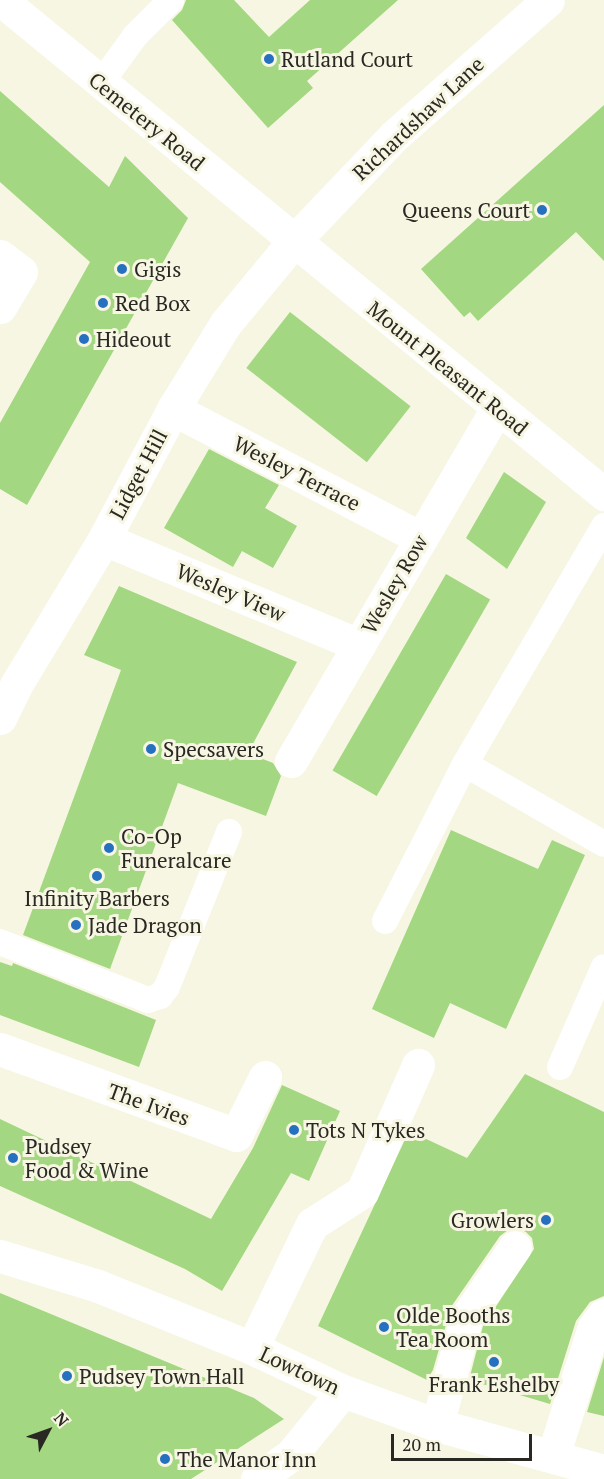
<!DOCTYPE html>
<html>
<head>
<meta charset="utf-8">
<style>
  body { margin:0 }
  #map { position:relative; width:604px; height:1479px; overflow:hidden; background:#f7f6e3; font-family:"PT Serif",serif }
  div>[style] { position:absolute }
  .building>* { inset:0; background:#a3d781; transform-origin:0 0 }
  .lane>* { height:26px; margin:-13px; padding:0 13px; transform-origin:13px; border-radius:13px; background:#fff }
  .street>* { height:33px; margin:-16.5px; padding:0 16.5px; transform-origin:16.5px; border-radius:16.5px; background:#fff }
  .secondary>* { height:33px; margin:-16.5px; padding:0 16.5px; transform-origin:16.5px; border-radius:16.5px; background:#fff }
  .dots>* { width:16px; height:16px; translate:-50% -50%; box-sizing:border-box; border:3px solid #f7f6e3; border-radius:50% }
  span { translate:-50% -50%; white-space:nowrap; text-align:center; line-height:1.15; -webkit-text-stroke:6px #f7f6e3; paint-order:stroke }
  .poi-label { font-size:21px; color:#292822 }
  .left { translate:0 -50%; text-align:left }
  .right { translate:-100% -50%; text-align:right }
  .street-label { font-size:21px; color:#292822 }
  .north { position:absolute; left:18px; top:1401px; width:60px; height:60px; -webkit-text-stroke:4px #f7f6e3; paint-order:stroke; rotate:49deg; font-size:16px; font-weight:700; line-height:24px; text-align:center; color:#292822 }
  .north::after { content:''; display:block; margin:auto; width:21px; height:27px; background:#292822; clip-path:polygon(50% 0,100% 100%,50% 72%,0 100%) }
  .scale { position:absolute; left:391px; top:1434px; width:141px; height:27px; box-sizing:border-box; border:3px solid #292822; border-top:0; padding-left:8px; font-size:18px; line-height:21px; white-space:nowrap; color:#292822; -webkit-text-stroke:4px #f7f6e3; paint-order:stroke }
</style>
</head>
<body>
<div id="map">
  <div class="building">
    <i style="clip-path:polygon(186px 0,234px 0,269px 37px,310px 0,398px 0,307px 81px,313px 88px,268px 128px,172px 20px,182px 10px)"></i>
    <i style="clip-path:polygon(0 91px,109px 187px,125px 156px,188px 218px,27px 505px,0 489px,0 423px,90px 262px,0 182px)"></i>
    <i style="clip-path:polygon(604px 105px,604px 261px,576px 232px,478px 321px,470px 312px,464px 317px,421px 269px)"></i>
    <i style="left:290px;top:312px;width:153px;height:71px;rotate:38deg"></i>
    <i style="clip-path:polygon(209px 449px,279px 485px,265px 508px,297px 526px,273px 568px,242px 551px,233px 567px,164px 528px)"></i>
    <i style="clip-path:polygon(504px 472px,546px 502px,507px 569px,466px 538px)"></i>
    <i style="left:446px;top:574px;width:51px;height:227px;rotate:30deg"></i>
    <i style="clip-path:polygon(119px 586px,297px 662px,248px 753px,273px 763px,281px 776px,266px 816px,178px 783px,110px 969px,23px 935px,121px 670px,84px 655px)"></i>
    <i style="clip-path:polygon(451px 830px,538px 869px,552px 840px,585px 855px,506px 1029px,450px 1003px,434px 1038px,372px 1009px)"></i>
    <i style="clip-path:polygon(0 962px,12px 966px,13px 963px,156px 1020px,139px 1067px,0 1015px)"></i>
    <i style="clip-path:polygon(525px 1074px,604px 1112px,604px 1296px,590px 1302px,576px 1321px,550px 1404px,469px 1380px,483px 1326px,534px 1249px,532px 1238px,526px 1232px,517px 1228px,508px 1230px,500px 1236px,451px 1307px,433px 1370px,427px 1380px,318px 1326px,409px 1131px,467px 1158px)"></i>
    <i style="clip-path:polygon(282px 1085px,340px 1111px,309px 1181px,291px 1173px,222px 1291px,185px 1269px,0 1186px,0 1119px,211px 1219px,253px 1148px)"></i>
    <i style="clip-path:polygon(0 1293px,254px 1398px,284px 1419px,191px 1479px,0 1479px)"></i>
    <i style="clip-path:polygon(604px 1357px,604px 1416px,587px 1412px)"></i>
  </div>
  <div class="lane">
    <i style="left:101px;top:83px;width:58px;rotate:-54.1deg"></i>
    <i style="left:135px;top:36px;width:51px;rotate:-45deg"></i>
    <i style="left:465px;top:764px;width:160px;rotate:29.9deg"></i>
    <i style="left:385px;top:921px;width:176px;rotate:-63deg"></i>
    <i style="left:465px;top:764px;width:276px;rotate:-59.7deg"></i>
    <i style="left:0;top:942px;width:159px;rotate:21.4deg"></i>
    <i style="left:148px;top:1000px;width:13px;rotate:-18deg"></i>
    <i style="left:160px;top:996px;width:11px;rotate:-52deg"></i>
    <i style="left:167px;top:987px;width:167px;rotate:-68.2deg"></i>
    <i style="left:560px;top:1067px;width:109px;rotate:-66.3deg"></i>
  </div>
  <div class="street">
    <i style="left:1px;top:0;width:780px;rotate:39.33deg"></i>
    <i style="left:0;top:256px;width:26px;rotate:37deg"></i>
    <i style="left:21px;top:272px;width:41px;rotate:121deg"></i>
    <i style="left:173px;top:409px;width:280px;rotate:27.5deg"></i>
    <i style="left:104px;top:539px;width:276px;rotate:22.6deg"></i>
    <i style="left:291px;top:761px;width:409px;rotate:-59.7deg"></i>
    <i style="left:0;top:1049px;width:251px;rotate:20deg"></i>
    <i style="left:236px;top:1135px;width:65px;rotate:-63.4deg"></i>
    <i style="left:252px;top:1348px;width:138px;rotate:-64.2deg"></i>
    <i style="left:312px;top:1224px;width:59px;rotate:-32.6deg"></i>
    <i style="left:362px;top:1192px;width:139px;rotate:-66.2deg"></i>
    <i style="left:437px;top:1425px;width:111px;rotate:-74.8deg"></i>
    <i style="left:466px;top:1318px;width:86px;rotate:-55.4deg"></i>
    <i style="left:553px;top:1456px;width:135px;rotate:-72.4deg"></i>
    <i style="left:594px;top:1327px;width:16px;rotate:-52deg"></i>
    <i style="left:257px;top:1479px;width:42px;rotate:-35.2deg"></i>
    <i style="left:291px;top:1455px;width:82px;rotate:-50.9deg"></i>
  </div>
  <div class="secondary">
    <i style="left:0;top:718px;width:37px;rotate:-64deg"></i>
    <i style="left:16px;top:685px;width:170px;rotate:-58.9deg"></i>
    <i style="left:104px;top:539px;width:147px;rotate:-62deg"></i>
    <i style="left:173px;top:409px;width:101px;rotate:-58.4deg"></i>
    <i style="left:226px;top:323px;width:105px;rotate:-50.4deg"></i>
    <i style="left:293px;top:242px;width:146px;rotate:-46.4deg"></i>
    <i style="left:394px;top:136px;width:205px;rotate:-41.4deg"></i>
    <i style="left:0;top:1256px;width:102px;rotate:17deg"></i>
    <i style="left:98px;top:1286px;width:166px;rotate:21.9deg"></i>
    <i style="left:252px;top:1348px;width:101px;rotate:25.3deg"></i>
    <i style="left:343px;top:1391px;width:100px;rotate:19.9deg"></i>
    <i style="left:437px;top:1425px;width:173px;rotate:15.4deg"></i>
  </div>
  <div class="dots">
    <i style="left:269px;top:59px;background:#2670c0"></i>
    <i style="left:542px;top:210px;background:#2670c0"></i>
    <i style="left:122px;top:269px;background:#2670c0"></i>
    <i style="left:103px;top:303px;background:#2670c0"></i>
    <i style="left:84px;top:339px;background:#2670c0"></i>
    <i style="left:151px;top:749px;background:#2670c0"></i>
    <i style="left:109px;top:848px;background:#2670c0"></i>
    <i style="left:97px;top:876px;background:#2670c0"></i>
    <i style="left:76px;top:925px;background:#2670c0"></i>
    <i style="left:294px;top:1130px;background:#2670c0"></i>
    <i style="left:13px;top:1158px;background:#2670c0"></i>
    <i style="left:546px;top:1220px;background:#2670c0"></i>
    <i style="left:384px;top:1327px;background:#2670c0"></i>
    <i style="left:494px;top:1362px;background:#2670c0"></i>
    <i style="left:67px;top:1376px;background:#2670c0"></i>
    <i style="left:165px;top:1459px;background:#2670c0"></i>
  </div>
  <div class="poi-label">
    <span class="left" style="left:281px;top:59px">Rutland Court</span>
    <span class="right" style="left:530px;top:210px">Queens Court</span>
    <span class="left" style="left:134px;top:269px">Gigis</span>
    <span class="left" style="left:115px;top:303px">Red Box</span>
    <span class="left" style="left:96px;top:339px">Hideout</span>
    <span class="left" style="left:163px;top:749px">Specsavers</span>
    <span class="left" style="left:121px;top:848px">Co-Op<br>Funeralcare</span>
    <span style="left:97px;top:898px">Infinity Barbers</span>
    <span class="left" style="left:88px;top:925px">Jade Dragon</span>
    <span class="left" style="left:306px;top:1130px">Tots N Tykes</span>
    <span class="left" style="left:25px;top:1158px">Pudsey<br>Food &amp; Wine</span>
    <span class="right" style="left:534px;top:1220px">Growlers</span>
    <span class="left" style="left:396px;top:1327px">Olde Booths<br>Tea Room</span>
    <span class="left" style="left:79px;top:1376px">Pudsey Town Hall</span>
    <span style="left:494px;top:1384px">Frank Eshelby</span>
    <span class="left" style="left:177px;top:1459px">The Manor Inn</span>
  </div>
  <div class="street-label">
    <span style="left:418px;top:118px;rotate:-43deg">Richardshaw Lane</span>
    <span style="left:147px;top:121px;rotate:39deg">Cemetery Road</span>
    <span style="left:448px;top:368px;rotate:39deg">Mount Pleasant Road</span>
    <span style="left:297px;top:473px;rotate:27deg">Wesley Terrace</span>
    <span style="left:138px;top:474px;rotate:-62deg">Lidget Hill</span>
    <span style="left:394px;top:584px;rotate:-60deg">Wesley Row</span>
    <span style="left:231px;top:592px;rotate:23deg">Wesley View</span>
    <span style="left:149px;top:1104px;rotate:20deg">The Ivies</span>
    <span style="left:300px;top:1370px;rotate:25deg">Lowtown</span>
  </div>
  <div class="north">N</div>
  <div class="scale">20 m</div>
</div>
</body>
</html>
